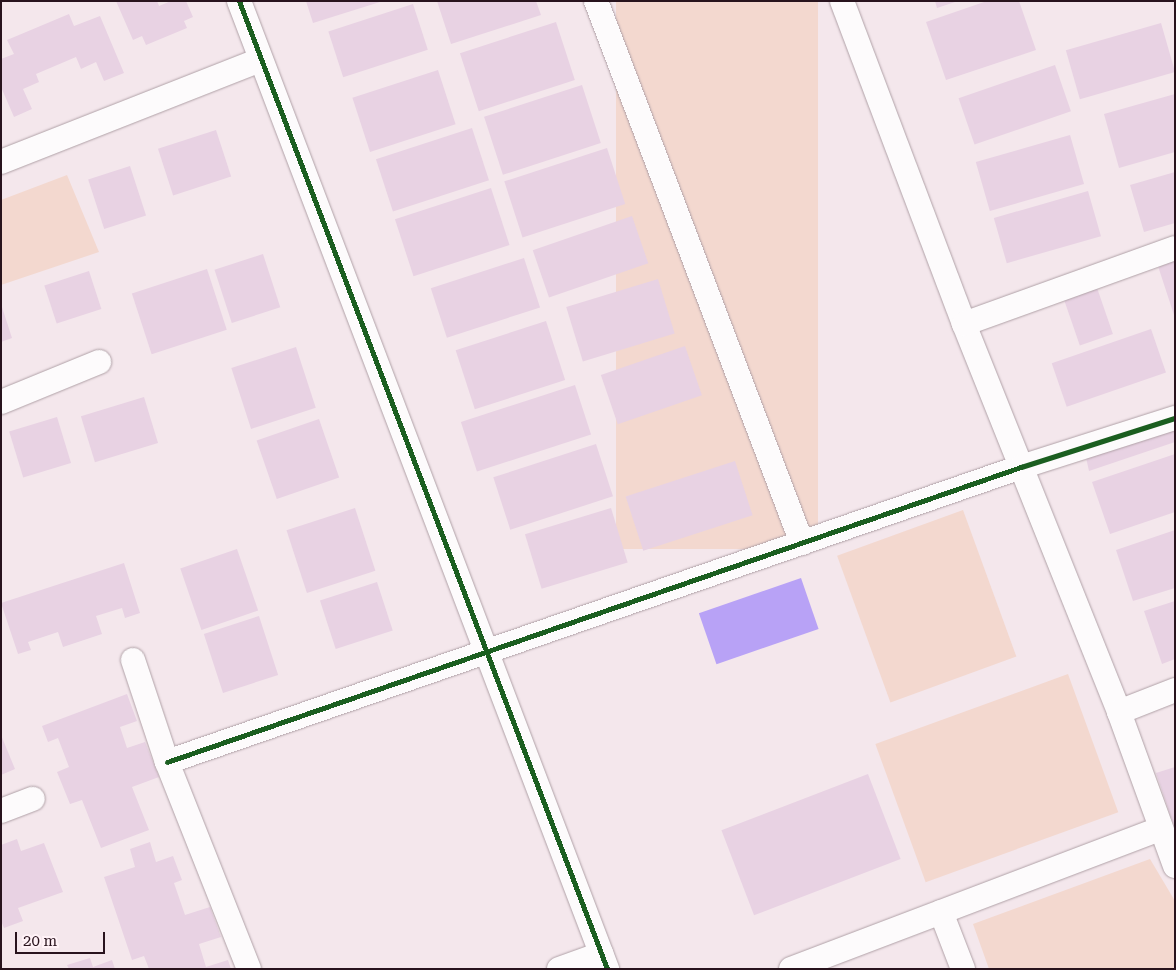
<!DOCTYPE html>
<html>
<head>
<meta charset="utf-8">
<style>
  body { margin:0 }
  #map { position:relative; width:1176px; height:970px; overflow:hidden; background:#f4e7ec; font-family:"Roboto Serif",serif }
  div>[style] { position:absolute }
  .green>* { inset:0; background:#f3d8cf; transform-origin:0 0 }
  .water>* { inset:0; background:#b8a2f6; transform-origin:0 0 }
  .building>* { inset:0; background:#e8d2e3; transform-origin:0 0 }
  .roads { filter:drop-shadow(0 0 1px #b0a1a7) drop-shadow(0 0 1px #b0a1a7) }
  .street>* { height:24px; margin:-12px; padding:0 12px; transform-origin:12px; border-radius:12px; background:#fdfbfc }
  .cycleway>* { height:5px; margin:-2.5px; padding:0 2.5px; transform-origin:2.5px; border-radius:2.5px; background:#1b5e20 }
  span { translate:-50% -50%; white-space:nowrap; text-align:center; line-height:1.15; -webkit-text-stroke:5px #fff2f7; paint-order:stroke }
  .frame { position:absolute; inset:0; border:2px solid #28131d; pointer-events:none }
  .scale { position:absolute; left:15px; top:932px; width:90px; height:22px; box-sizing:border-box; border:2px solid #28131d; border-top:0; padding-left:6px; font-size:15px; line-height:18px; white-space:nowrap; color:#28131d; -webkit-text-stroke:4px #fff2f7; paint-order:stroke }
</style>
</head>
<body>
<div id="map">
  <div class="green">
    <i style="left:616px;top:1px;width:202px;height:548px"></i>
    <i style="clip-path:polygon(67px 175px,99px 252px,1px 285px,1px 200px)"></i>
    <i style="left:963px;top:510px;width:156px;height:134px;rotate:70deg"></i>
    <i style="left:1068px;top:674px;width:147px;height:205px;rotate:70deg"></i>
    <i style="clip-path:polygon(1150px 859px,1175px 901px,1175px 969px,989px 969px,973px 924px)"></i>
  </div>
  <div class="water">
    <i style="left:801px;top:578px;width:54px;height:108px;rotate:71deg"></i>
  </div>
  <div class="building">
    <i style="clip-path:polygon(116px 1px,157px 1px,159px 6px,171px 1px,186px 1px,193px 17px,184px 21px,187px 28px,146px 45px,142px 36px,133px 40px)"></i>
    <i style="clip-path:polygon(306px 1px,380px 1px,380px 2px,313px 23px)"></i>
    <i style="clip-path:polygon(437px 1px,536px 1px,541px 15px,451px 44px)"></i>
    <i style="clip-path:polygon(935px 1px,955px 1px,955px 2px,937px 8px)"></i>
    <i style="clip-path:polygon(987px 1px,1019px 1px,1036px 50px,946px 80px,926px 22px)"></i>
    <i style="left:413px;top:4px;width:48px;height:89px;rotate:72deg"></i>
    <i style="clip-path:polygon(69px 14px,74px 26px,100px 16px,124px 73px,104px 81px,96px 62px,81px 69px,76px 57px,36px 74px,39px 82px,23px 89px,32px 109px,14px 117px,1px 87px,1px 59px,14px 54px,7px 40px)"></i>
    <i style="left:556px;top:22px;width:61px;height:101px;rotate:72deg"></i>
    <i style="left:1161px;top:23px;width:51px;height:99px;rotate:74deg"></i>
    <i style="left:1055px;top:65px;width:49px;height:102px;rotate:71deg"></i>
    <i style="left:438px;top:70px;width:57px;height:90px;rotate:72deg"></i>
    <i style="left:582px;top:85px;width:61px;height:103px;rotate:72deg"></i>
    <i style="clip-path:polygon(1175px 94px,1175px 152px,1119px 168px,1104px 114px)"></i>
    <i style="left:472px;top:128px;width:55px;height:101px;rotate:72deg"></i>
    <i style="left:216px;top:130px;width:49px;height:61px;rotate:72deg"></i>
    <i style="left:1070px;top:135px;width:51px;height:98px;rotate:74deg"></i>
    <i style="left:607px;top:148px;width:59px;height:108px;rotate:72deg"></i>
    <i style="left:130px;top:166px;width:52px;height:44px;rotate:72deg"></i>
    <i style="clip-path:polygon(1175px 172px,1175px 223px,1144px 232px,1130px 185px)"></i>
    <i style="left:491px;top:188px;width:60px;height:101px;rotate:72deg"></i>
    <i style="left:1088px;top:191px;width:47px;height:98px;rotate:74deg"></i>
    <i style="left:632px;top:216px;width:50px;height:105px;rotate:71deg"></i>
    <i style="clip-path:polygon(1175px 250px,1175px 314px,1174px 315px,1155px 257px)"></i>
    <i style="left:263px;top:254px;width:56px;height:51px;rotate:72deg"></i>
    <i style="left:524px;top:258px;width:52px;height:98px;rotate:72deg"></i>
    <i style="left:207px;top:269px;width:64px;height:79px;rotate:72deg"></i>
    <i style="left:89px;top:271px;width:40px;height:47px;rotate:72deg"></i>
    <i style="left:658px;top:279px;width:57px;height:96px;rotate:73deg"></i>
    <i style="left:1095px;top:282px;width:55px;height:35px;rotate:71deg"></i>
    <i style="clip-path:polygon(1px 304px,12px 338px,1px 342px)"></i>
    <i style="left:546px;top:321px;width:62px;height:95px;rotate:72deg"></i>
    <i style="left:1151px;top:329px;width:46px;height:105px;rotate:71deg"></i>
    <i style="left:685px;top:346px;width:52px;height:89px;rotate:71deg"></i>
    <i style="left:296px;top:347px;width:64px;height:68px;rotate:72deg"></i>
    <i style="left:575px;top:385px;width:52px;height:120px;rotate:72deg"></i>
    <i style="left:144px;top:397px;width:48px;height:66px;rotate:73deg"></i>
    <i style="left:57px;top:417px;width:48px;height:50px;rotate:73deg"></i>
    <i style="left:319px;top:419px;width:62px;height:66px;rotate:71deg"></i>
    <i style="clip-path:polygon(1170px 425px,1175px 431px,1175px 442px,1089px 471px,1084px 449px)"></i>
    <i style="left:596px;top:444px;width:55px;height:108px;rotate:72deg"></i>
    <i style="clip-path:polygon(1175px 454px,1175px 512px,1110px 534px,1092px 482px)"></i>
    <i style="left:735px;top:461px;width:57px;height:115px;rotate:72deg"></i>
    <i style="left:355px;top:508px;width:66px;height:72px;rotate:72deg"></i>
    <i style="left:611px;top:508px;width:57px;height:90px;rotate:73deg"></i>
    <i style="clip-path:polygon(1175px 530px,1175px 588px,1133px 601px,1116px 550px)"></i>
    <i style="left:237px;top:549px;width:65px;height:60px;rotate:71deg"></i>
    <i style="clip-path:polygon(124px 563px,140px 613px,125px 618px,122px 608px,96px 616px,102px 634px,63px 647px,58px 632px,28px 642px,31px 650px,18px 654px,1px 603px)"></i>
    <i style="left:377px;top:582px;width:51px;height:60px;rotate:72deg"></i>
    <i style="clip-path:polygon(1175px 601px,1175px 659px,1162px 664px,1144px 611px)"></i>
    <i style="left:259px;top:616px;width:62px;height:58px;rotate:72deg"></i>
    <i style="clip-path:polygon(127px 694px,137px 721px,120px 727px,127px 748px,145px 742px,159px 777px,132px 787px,149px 830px,101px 848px,82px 800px,70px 804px,57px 772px,69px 767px,58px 738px,48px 742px,42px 726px)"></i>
    <i style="clip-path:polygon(1px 735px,15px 769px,1px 775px)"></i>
    <i style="clip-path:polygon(1175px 767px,1175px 826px,1174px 826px,1156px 773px)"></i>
    <i style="left:868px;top:774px;width:91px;height:157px;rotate:69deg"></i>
    <i style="clip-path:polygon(17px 839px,21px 851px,44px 843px,63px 892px,18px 908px,23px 921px,4px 928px,1px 921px,1px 845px)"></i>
    <i style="clip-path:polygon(150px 842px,156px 862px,173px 856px,182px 880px,174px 883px,185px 915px,210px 907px,221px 937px,199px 944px,206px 967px,228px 960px,231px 969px,149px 969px,144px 956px,132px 960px,104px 877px,135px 867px,130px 849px)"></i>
    <i style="clip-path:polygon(90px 958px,93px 967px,112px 960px,115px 969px,69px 969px,67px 965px)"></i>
  </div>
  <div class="roads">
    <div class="street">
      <i style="left:239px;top:1px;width:1036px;rotate:69.18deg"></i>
      <i style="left:596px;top:1px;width:580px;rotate:69.19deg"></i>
      <i style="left:842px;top:1px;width:345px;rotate:69.3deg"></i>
      <i style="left:964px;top:324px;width:418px;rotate:68.2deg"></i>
      <i style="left:1119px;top:712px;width:164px;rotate:70deg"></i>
      <i style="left:1px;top:162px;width:278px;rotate:-21.5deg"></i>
      <i style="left:964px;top:324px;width:224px;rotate:-19.8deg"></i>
      <i style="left:1px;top:402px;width:106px;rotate:-22.2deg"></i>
      <i style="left:133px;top:660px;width:108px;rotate:71.6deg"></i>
      <i style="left:167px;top:762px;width:223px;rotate:68.4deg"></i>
      <i style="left:1119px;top:712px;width:60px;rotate:-21.4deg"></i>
      <i style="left:167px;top:762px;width:904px;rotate:-19.06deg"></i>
      <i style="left:1021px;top:467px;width:162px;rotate:-17.7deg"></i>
      <i style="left:1px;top:811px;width:34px;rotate:-21deg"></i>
      <i style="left:941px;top:912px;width:61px;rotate:68.9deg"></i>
      <i style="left:559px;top:969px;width:45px;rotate:-19.7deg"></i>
      <i style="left:791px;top:969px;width:395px;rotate:-20.8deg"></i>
    </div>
  </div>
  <div class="cycleway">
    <i style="left:239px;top:1px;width:1036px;rotate:69.18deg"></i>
    <i style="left:167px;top:762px;width:904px;rotate:-19.06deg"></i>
    <i style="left:1021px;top:467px;width:162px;rotate:-17.7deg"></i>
  </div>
  <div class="frame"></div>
  <div class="scale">20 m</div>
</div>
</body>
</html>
